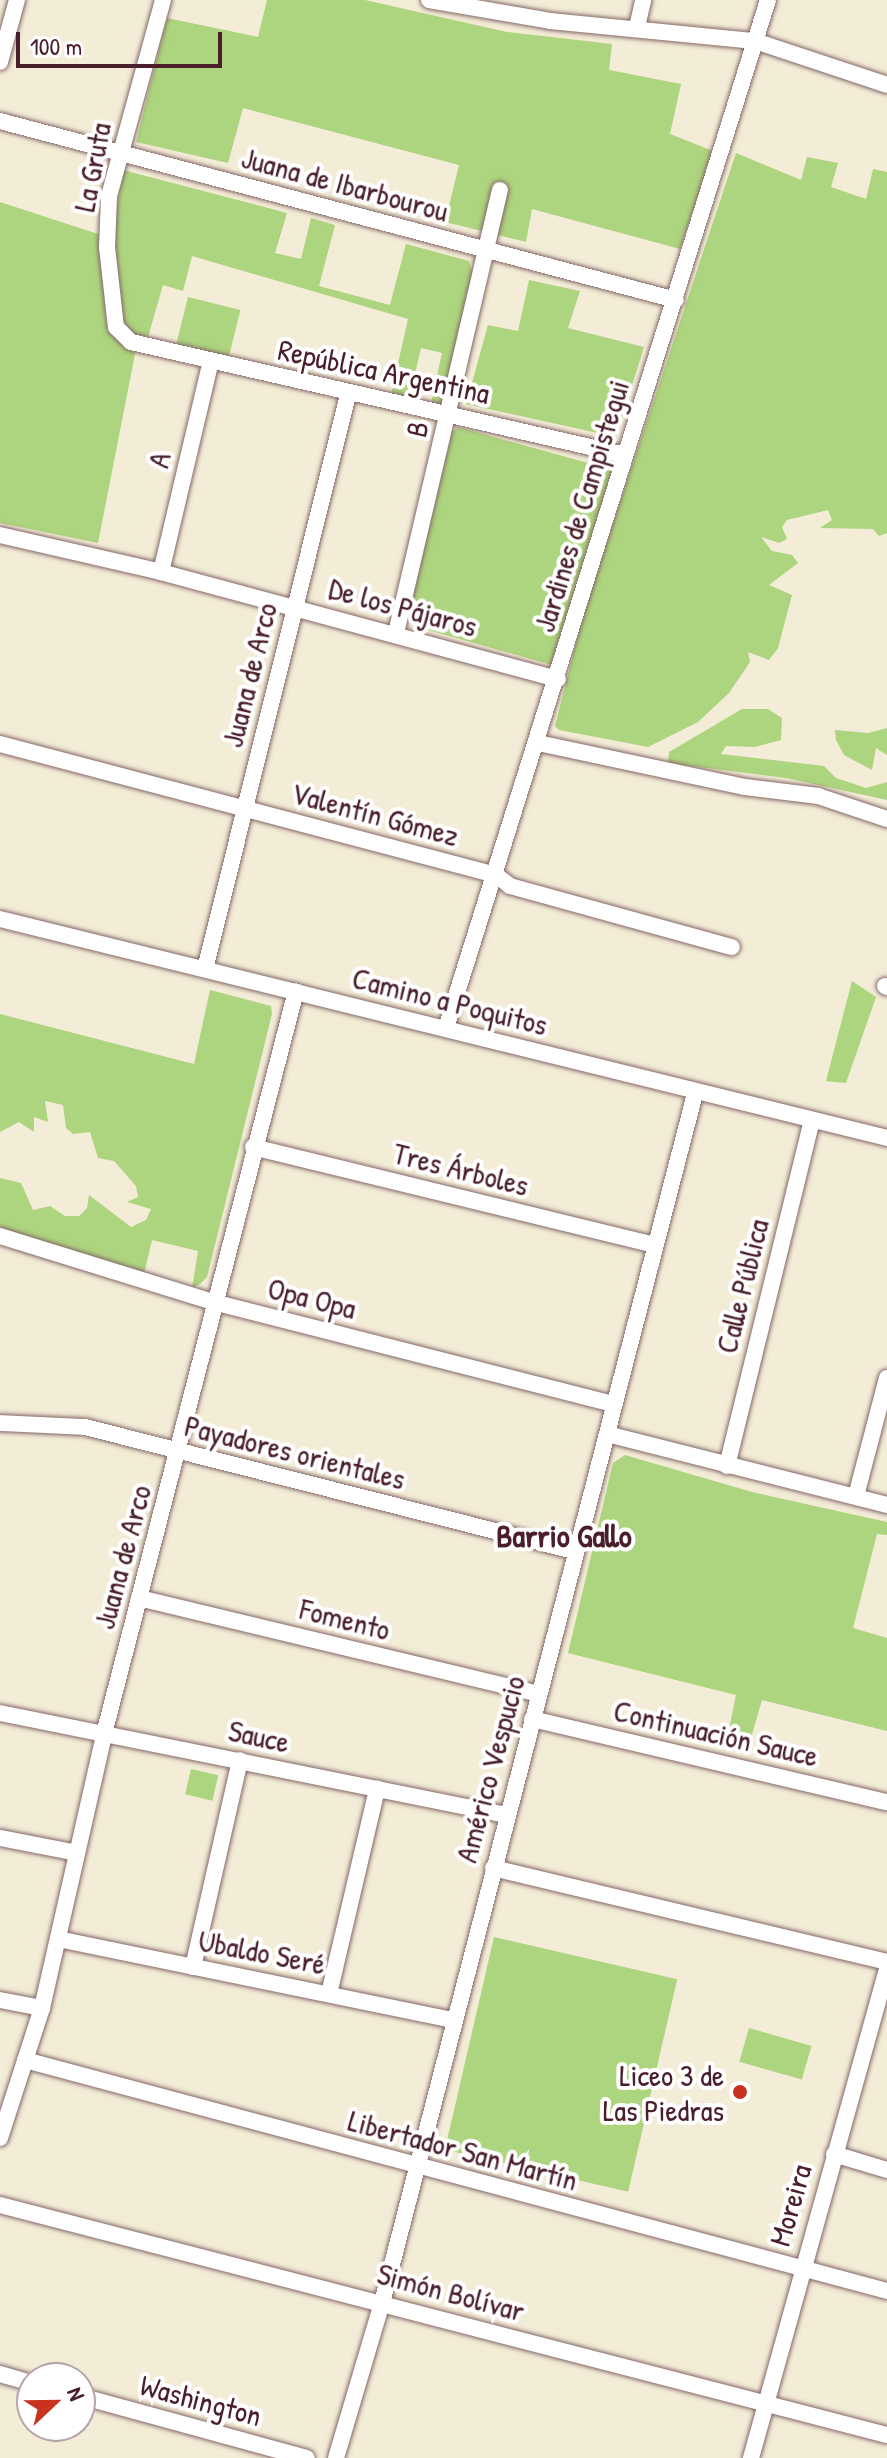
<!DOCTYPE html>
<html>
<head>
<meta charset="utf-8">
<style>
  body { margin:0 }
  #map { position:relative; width:887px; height:2458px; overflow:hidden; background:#f3ecd7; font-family:"Patrick Hand",sans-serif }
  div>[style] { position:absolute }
  .green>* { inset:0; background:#add47e; transform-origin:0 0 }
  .roads { filter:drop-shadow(0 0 2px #856767) drop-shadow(0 0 2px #856767) }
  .minor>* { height:16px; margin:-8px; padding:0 8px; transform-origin:8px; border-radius:8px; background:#fff }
  .dots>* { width:22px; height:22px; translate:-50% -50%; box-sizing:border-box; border:4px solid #fff; border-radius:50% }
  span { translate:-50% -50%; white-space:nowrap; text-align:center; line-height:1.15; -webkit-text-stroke:8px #fff; paint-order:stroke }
  .street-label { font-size:30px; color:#4a1f2b }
  .poi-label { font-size:30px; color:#4a1f2b }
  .right { translate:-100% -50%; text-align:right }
  .neighbourhood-label { font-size:32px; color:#4a1f2b; font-weight:700 }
  .north { position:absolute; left:16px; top:2362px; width:80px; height:80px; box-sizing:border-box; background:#fff; border:2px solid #b7a5aa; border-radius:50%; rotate:68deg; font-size:22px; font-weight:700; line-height:32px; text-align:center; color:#4a1f2b }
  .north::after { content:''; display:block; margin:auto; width:28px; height:36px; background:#c8321e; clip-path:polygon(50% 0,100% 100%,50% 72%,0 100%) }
  .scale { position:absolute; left:16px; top:32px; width:206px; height:36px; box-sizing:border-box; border:4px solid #4a1f2b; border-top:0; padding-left:10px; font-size:24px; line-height:28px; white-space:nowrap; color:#4a1f2b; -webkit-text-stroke:6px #fff; paint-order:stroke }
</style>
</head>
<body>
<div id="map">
  <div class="green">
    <i style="clip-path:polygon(267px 0,365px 0,507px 32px,612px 44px,609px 70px,681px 84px,670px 134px,713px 151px,680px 249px,532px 209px,526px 242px,445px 222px,459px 165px,243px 108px,228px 163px,136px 142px,167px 18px,258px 37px)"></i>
    <i style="clip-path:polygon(736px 153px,801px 180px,807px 157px,838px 163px,831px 187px,866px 199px,873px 169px,887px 172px,887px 533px,879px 536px,873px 529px,820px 528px,832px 520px,828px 510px,787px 520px,782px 527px,787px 539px,779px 543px,761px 537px,772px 551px,792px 555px,798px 563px,769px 585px,792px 595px,778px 648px,769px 660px,748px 652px,750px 662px,729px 693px,698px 722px,648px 747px,559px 730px,555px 726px,585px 608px)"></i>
    <i style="clip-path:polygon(123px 170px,287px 213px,275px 253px,301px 259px,311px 218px,335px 225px,319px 286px,390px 305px,406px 244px,469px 261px,474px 278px,441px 406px,430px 408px,442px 353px,421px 348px,408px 403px,390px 399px,408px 319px,192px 256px,183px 291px,163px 285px,148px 337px,133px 334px,121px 318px,111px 245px)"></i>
    <i style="clip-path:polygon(0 202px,101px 235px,106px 322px,113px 336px,136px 349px,98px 543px,0 523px)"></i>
    <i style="clip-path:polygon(529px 280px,580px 291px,568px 328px,644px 347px,616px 437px,466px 404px,488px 325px,518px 331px)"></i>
    <i style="left:188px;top:297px;width:54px;height:50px;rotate:14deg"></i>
    <i style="clip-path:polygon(458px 427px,613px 470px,552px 665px,414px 626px,409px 614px,452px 432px)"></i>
    <i style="clip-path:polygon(742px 709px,768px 709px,782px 718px,781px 740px,755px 747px,726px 746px,721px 754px,824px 766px,836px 778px,866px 788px,887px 782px,887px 800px,786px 778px,668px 763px,669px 752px)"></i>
    <i style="clip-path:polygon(887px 728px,887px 755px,876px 748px,872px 770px,844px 755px,836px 740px,835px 730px,868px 733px)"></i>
    <i style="clip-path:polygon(852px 981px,876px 997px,846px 1083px,826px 1081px)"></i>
    <i style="clip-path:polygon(210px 990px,271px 1006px,272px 1014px,207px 1277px,200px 1284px,192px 1288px,198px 1251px,152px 1240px,144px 1274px,0 1228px,0 1178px,21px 1183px,33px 1210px,50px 1206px,65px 1216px,79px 1216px,87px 1208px,89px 1195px,131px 1227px,146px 1220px,151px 1209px,127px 1202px,138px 1197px,136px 1186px,114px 1161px,98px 1158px,90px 1132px,73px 1134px,66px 1128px,63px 1105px,45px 1101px,48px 1122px,34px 1117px,34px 1132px,19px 1122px,0 1132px,0 1014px,194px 1064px)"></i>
    <i style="clip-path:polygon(625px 1455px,752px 1492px,887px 1522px,887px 1535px,877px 1534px,853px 1628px,887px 1638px,887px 1731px,762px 1700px,748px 1748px,726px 1744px,736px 1695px,568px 1653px,613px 1463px)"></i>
    <i style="left:191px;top:1769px;width:28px;height:26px;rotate:13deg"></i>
    <i style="left:494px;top:1937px;width:188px;height:218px;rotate:13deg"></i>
    <i style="left:749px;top:2028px;width:65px;height:35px;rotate:16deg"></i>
  </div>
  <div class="roads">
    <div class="minor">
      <i style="left:163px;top:0;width:203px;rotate:105.4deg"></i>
      <i style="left:109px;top:196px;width:51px;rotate:92.2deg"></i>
      <i style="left:107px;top:247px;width:81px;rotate:83.6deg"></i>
      <i style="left:116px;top:327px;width:21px;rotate:45deg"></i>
      <i style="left:131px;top:342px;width:507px;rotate:12.88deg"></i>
      <i style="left:429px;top:0;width:123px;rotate:9.8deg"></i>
      <i style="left:550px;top:21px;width:206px;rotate:5.6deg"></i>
      <i style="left:755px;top:41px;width:139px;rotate:18.4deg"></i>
      <i style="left:637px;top:27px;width:28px;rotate:-77deg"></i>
      <i style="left:0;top:62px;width:64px;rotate:-74.7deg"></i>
      <i style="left:0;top:121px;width:699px;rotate:14.83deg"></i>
      <i style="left:0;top:535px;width:165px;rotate:12.9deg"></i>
      <i style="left:161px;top:572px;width:411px;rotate:15.1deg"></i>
      <i style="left:161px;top:572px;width:217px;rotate:-76.7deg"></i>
      <i style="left:396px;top:633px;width:455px;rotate:-76.8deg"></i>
      <i style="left:538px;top:743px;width:212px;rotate:12deg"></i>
      <i style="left:745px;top:787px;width:74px;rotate:7deg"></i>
      <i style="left:818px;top:796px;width:73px;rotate:18.4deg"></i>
      <i style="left:0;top:744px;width:513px;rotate:14.79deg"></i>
      <i style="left:496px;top:875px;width:18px;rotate:38deg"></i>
      <i style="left:510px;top:886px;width:230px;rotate:15.4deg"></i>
      <i style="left:0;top:919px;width:914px;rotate:13.87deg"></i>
      <i style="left:205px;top:969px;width:592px;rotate:-76.01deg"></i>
      <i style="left:885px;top:986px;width:2px;rotate:27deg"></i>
      <i style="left:446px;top:1028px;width:1077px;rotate:-72.61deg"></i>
      <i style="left:253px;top:1147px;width:414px;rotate:13.7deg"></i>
      <i style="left:0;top:1236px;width:223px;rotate:17.2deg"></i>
      <i style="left:213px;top:1302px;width:414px;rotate:14.3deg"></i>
      <i style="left:0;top:1423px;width:85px;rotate:2.7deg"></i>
      <i style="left:85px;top:1427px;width:504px;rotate:14.23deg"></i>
      <i style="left:607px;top:1434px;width:289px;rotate:14.2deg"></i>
      <i style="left:727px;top:1466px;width:356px;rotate:-76.2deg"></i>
      <i style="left:856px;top:1496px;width:122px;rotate:-75.3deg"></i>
      <i style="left:139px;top:1598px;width:411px;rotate:13.5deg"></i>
      <i style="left:0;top:1713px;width:517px;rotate:11.38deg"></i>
      <i style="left:532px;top:1719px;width:365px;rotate:13.2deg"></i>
      <i style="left:0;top:1838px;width:78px;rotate:11deg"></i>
      <i style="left:493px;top:1868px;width:405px;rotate:13.4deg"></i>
      <i style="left:58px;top:1939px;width:404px;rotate:11.6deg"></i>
      <i style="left:193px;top:1967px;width:212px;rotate:-77.2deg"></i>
      <i style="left:329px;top:1994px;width:211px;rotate:-76.8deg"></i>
      <i style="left:0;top:2000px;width:43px;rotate:10.8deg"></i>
      <i style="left:25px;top:2060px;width:892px;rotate:15deg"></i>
      <i style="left:0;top:2138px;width:137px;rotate:-72.1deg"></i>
      <i style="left:42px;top:2008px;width:281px;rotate:-77.2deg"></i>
      <i style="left:104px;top:1734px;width:767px;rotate:-75.51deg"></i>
      <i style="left:834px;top:2154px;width:55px;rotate:16.8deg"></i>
      <i style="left:0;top:2205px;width:916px;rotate:14.54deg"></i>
      <i style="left:0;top:2374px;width:33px;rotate:16deg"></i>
      <i style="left:80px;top:2396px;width:235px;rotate:15.3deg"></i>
      <i style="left:336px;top:2458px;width:162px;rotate:-73.5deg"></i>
      <i style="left:382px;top:2303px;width:1249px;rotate:-75.49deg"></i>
      <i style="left:751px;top:2458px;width:508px;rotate:-74.46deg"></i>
    </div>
  </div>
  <div class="dots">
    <i style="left:740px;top:2092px;background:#c8321e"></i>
  </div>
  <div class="street-label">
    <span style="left:92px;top:167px;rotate:-79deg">La Gruta</span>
    <span style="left:345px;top:184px;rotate:15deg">Juana de Ibarbourou</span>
    <span style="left:384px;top:371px;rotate:12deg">República Argentina</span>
    <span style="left:417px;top:429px;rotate:-76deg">B</span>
    <span style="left:159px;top:460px;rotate:-77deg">A</span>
    <span style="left:581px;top:506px;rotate:-73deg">Jardines de Campistegui</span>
    <span style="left:403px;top:607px;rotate:15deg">De los Pájaros</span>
    <span style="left:249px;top:675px;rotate:-76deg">Juana de Arco</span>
    <span style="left:375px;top:814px;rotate:15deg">Valentín Gómez</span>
    <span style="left:450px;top:1001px;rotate:14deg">Camino a Poquitos</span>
    <span style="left:461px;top:1169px;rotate:14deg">Tres Árboles</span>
    <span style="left:742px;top:1286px;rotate:-76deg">Calle Pública</span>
    <span style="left:312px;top:1298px;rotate:14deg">Opa Opa</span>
    <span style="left:295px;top:1452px;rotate:14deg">Payadores orientales</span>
    <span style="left:122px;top:1557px;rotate:-75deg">Juana de Arco</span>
    <span style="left:345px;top:1619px;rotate:14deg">Fomento</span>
    <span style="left:716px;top:1733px;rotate:13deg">Continuación Sauce</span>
    <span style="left:259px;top:1736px;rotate:12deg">Sauce</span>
    <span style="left:490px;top:1769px;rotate:-75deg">Américo Vespucio</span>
    <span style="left:262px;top:1952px;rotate:11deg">Ubaldo Seré</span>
    <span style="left:463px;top:2150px;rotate:15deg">Libertador San Martín</span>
    <span style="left:790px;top:2205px;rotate:-74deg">Moreira</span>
    <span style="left:451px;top:2292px;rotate:15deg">Simón Bolívar</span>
    <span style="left:201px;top:2400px;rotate:15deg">Washington</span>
  </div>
  <div class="poi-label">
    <span class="right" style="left:724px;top:2092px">Liceo 3 de<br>Las Piedras</span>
  </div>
  <div class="neighbourhood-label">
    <span style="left:564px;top:1536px">Barrio Gallo</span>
  </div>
  <div class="north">N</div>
  <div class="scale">100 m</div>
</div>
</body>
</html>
